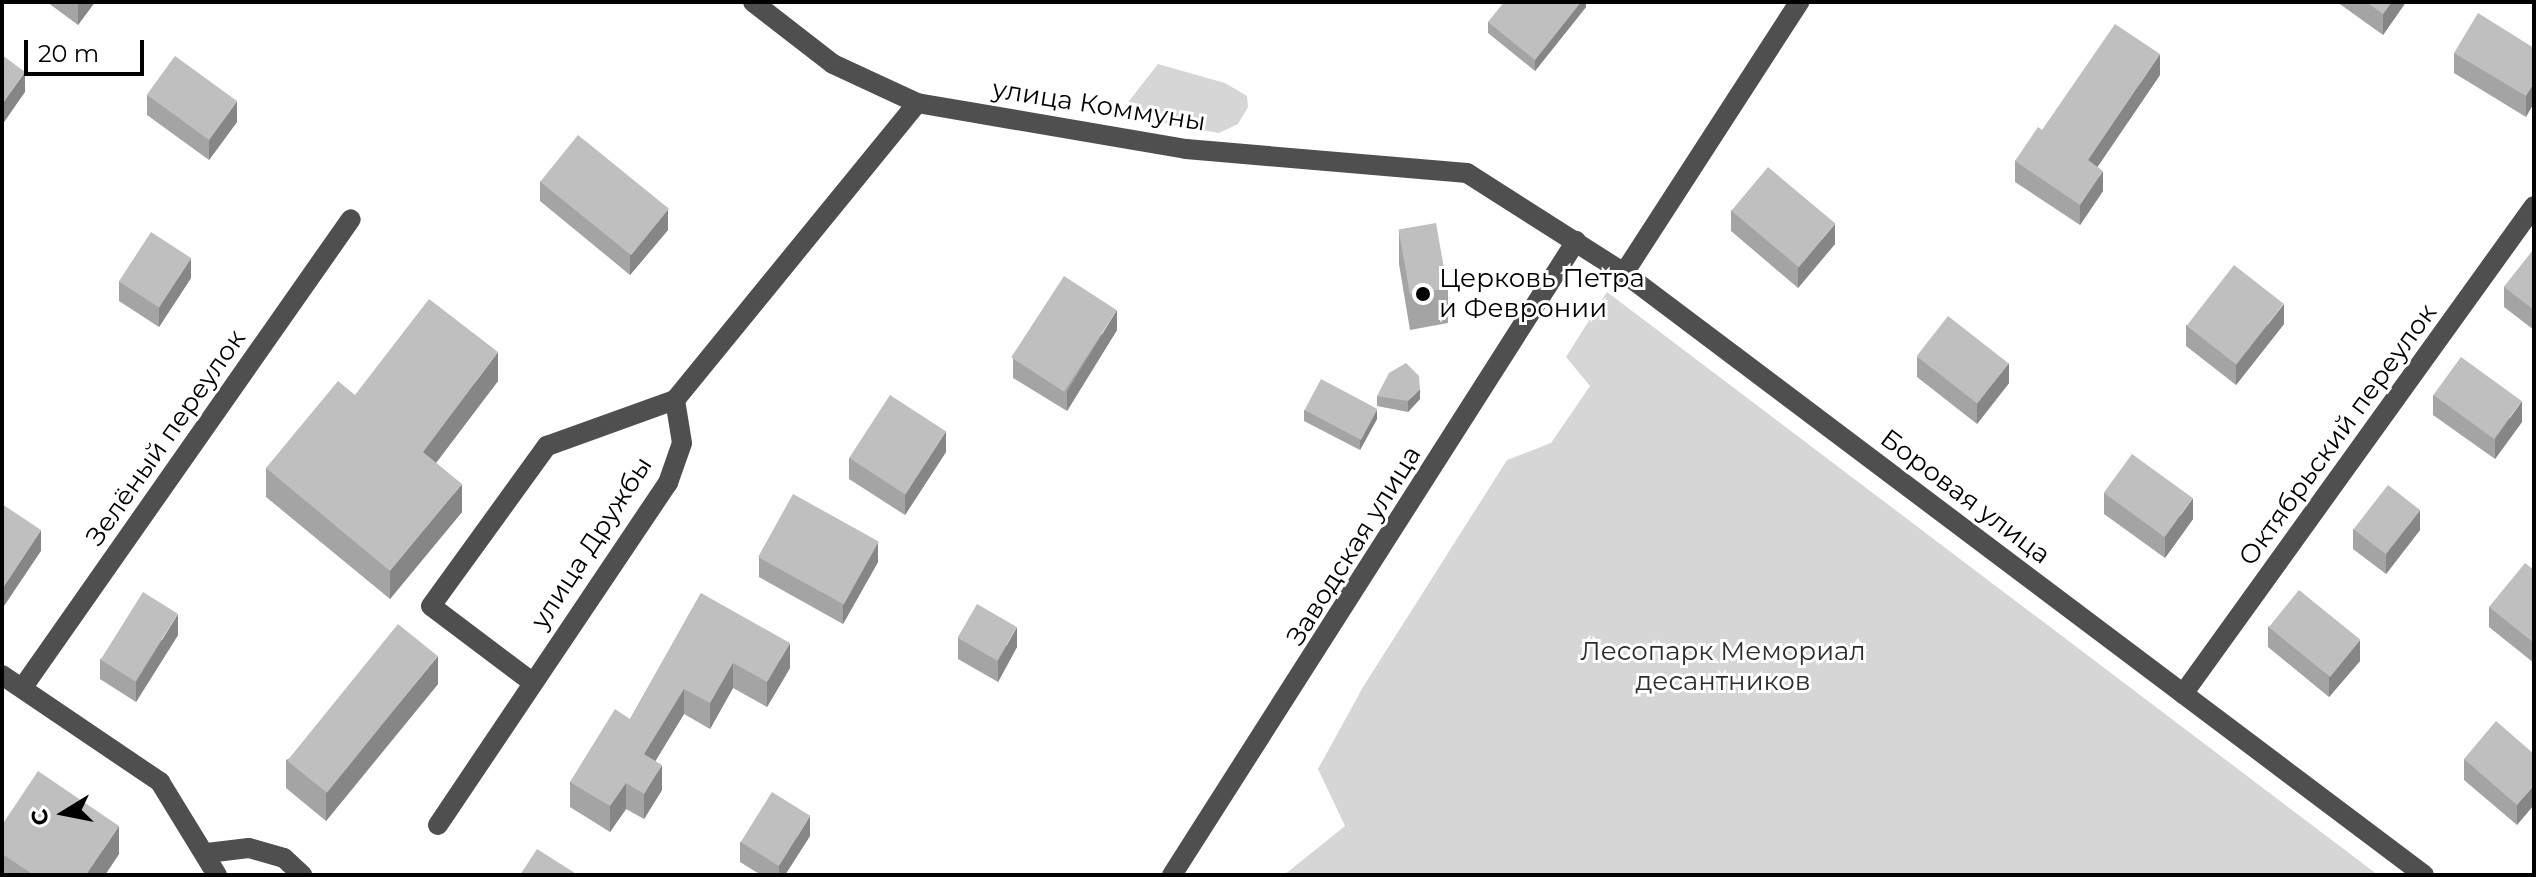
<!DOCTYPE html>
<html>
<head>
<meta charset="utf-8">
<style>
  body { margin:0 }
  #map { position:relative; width:2536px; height:877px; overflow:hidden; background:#fff; font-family:Montserrat,sans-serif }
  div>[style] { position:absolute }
  .green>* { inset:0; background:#d6d6d6 }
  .minor>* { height:20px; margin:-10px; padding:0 10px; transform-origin:10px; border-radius:10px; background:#4f4f4f }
  .wall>* { inset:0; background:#a4a4a4 }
  .shaded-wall>* { inset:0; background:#868686 }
  .building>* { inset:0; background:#bfbfbf; transform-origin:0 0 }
  .dots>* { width:22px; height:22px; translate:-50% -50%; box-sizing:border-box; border:4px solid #fff; border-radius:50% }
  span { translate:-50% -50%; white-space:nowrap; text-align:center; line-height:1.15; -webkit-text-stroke:6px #fff; paint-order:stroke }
  .street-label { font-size:26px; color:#000 }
  .poi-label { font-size:26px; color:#000 }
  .left { translate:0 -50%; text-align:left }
  .park-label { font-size:26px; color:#2d2d2d }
  .frame { position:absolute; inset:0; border:4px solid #000; pointer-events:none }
  .north { position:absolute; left:24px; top:773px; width:80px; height:80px; -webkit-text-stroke:6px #fff; paint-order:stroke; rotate:260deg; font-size:22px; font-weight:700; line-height:32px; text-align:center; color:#000 }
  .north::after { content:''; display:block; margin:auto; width:28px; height:36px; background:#000; clip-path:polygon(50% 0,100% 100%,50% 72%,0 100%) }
  .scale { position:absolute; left:24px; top:40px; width:120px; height:36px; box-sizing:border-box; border:4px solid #000; border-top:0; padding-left:10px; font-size:24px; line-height:28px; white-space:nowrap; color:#000; -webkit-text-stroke:6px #fff; paint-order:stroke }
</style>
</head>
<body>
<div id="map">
  <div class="green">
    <i style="clip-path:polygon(1158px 64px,1225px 83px,1247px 96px,1248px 107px,1238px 124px,1219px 133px,1118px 115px)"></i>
    <i style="clip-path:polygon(1607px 292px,2378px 875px,1284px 875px,1345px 826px,1318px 769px,1363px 687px,1507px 460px,1551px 443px,1590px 386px,1566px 357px)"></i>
  </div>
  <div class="minor">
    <i style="left:753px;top:2px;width:101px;rotate:37.8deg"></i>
    <i style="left:833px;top:64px;width:93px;rotate:24.9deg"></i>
    <i style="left:917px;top:103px;width:273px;rotate:9.7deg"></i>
    <i style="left:1186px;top:149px;width:282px;rotate:4.9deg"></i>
    <i style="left:1467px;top:173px;width:186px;rotate:32.5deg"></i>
    <i style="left:1624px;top:273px;width:1001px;rotate:36.96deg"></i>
    <i style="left:1624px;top:273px;width:323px;rotate:-57.1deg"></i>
    <i style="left:2px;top:675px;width:191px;rotate:34.1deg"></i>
    <i style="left:160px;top:782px;width:109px;rotate:58.5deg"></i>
    <i style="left:532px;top:682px;width:126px;rotate:-143deg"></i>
    <i style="left:431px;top:606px;width:198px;rotate:-54.1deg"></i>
    <i style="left:547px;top:446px;width:136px;rotate:-19.8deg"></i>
    <i style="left:23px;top:687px;width:571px;rotate:-54.98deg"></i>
    <i style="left:2183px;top:694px;width:601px;rotate:-54.27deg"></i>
    <i style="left:438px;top:825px;width:412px;rotate:-56.1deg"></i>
    <i style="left:668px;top:483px;width:42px;rotate:-70.7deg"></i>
    <i style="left:682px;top:443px;width:44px;rotate:-99.2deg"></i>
    <i style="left:675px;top:400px;width:383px;rotate:-50.8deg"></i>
    <i style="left:207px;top:853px;width:42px;rotate:-6.8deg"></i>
    <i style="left:249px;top:848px;width:36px;rotate:16deg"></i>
    <i style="left:284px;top:858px;width:25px;rotate:43deg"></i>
    <i style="left:1172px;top:875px;width:752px;rotate:-57.49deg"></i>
  </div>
  <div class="wall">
    <i style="clip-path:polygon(47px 2px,95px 2px,78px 25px)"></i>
    <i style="clip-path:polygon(1586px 2px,1586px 7px,1535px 71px,1488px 33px,1488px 22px)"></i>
    <i style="clip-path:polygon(2337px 2px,2406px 2px,2383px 35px)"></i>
    <i style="clip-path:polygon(2534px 48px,2526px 117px,2454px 73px,2454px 53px)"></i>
    <i style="clip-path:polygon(2160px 75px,2097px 167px,2103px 191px,2080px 225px,2015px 182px,2015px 161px,2042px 130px)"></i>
    <i style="clip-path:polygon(147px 95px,237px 122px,209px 160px,147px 115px)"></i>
    <i style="clip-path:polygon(540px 181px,668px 230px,630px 275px,540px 201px)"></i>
    <i style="clip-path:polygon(1731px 210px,1835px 244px,1798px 288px,1731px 231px)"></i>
    <i style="clip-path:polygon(1399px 230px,1448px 288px,1448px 323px,1410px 330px,1399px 264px)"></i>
    <i style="clip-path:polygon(2534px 249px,2534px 330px,2504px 307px,2504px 287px)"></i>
    <i style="clip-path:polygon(191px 278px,159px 327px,119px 301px,119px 281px)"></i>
    <i style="clip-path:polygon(2284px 324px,2236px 385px,2186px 346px,2186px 325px)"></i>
    <i style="clip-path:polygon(1117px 330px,1067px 411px,1013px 378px,1013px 358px)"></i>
    <i style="clip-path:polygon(1917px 357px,2009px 383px,1977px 424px,1917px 377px)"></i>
    <i style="clip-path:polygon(498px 381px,436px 463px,462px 512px,390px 599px,266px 497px,266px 468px,355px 395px)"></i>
    <i style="clip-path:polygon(2433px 395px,2522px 422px,2495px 459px,2433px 415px)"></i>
    <i style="clip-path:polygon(1377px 396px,1420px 399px,1408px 412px,1377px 406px)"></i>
    <i style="clip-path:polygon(1304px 410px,1377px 419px,1360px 450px,1304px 421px)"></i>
    <i style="clip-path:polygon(946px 452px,905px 515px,849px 479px,849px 458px)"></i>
    <i style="clip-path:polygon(2104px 493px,2193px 519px,2165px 558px,2104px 514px)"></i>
    <i style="clip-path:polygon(2353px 529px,2420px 530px,2386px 574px,2353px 549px)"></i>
    <i style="clip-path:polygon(759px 557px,878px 562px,843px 624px,759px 577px)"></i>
    <i style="clip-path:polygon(2534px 570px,2534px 663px,2489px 627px,2489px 607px)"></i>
    <i style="clip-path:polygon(701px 593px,790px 668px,767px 707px,733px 688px,710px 729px,684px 714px,655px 761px,662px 790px,644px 819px,626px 809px,610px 832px,570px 807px,570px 782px,630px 719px)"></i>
    <i style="clip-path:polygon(2268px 626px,2360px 661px,2329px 697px,2268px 647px)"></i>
    <i style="clip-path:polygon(178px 635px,136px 702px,100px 679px,100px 659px)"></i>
    <i style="clip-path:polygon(958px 638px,1017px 647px,998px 682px,958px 659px)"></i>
    <i style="clip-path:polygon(438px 684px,326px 821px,286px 788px,286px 760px)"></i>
    <i style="clip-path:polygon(2534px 754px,2517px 825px,2464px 780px,2464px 759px)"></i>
    <i style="clip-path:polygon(2px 825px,119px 854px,105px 875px,2px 875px)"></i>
    <i style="clip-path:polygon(810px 836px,785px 875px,761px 875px,740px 862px,740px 842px)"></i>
  </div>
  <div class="shaded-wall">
    <i style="clip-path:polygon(80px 2px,95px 2px,78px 25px,78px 5px)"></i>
    <i style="clip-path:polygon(1581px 2px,1586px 2px,1586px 7px,1535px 71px,1535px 60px)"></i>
    <i style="clip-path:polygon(2392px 2px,2406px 2px,2383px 35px,2383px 14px)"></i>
    <i style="clip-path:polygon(2160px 54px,2160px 75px,2088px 181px,2088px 160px)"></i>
    <i style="clip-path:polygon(25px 72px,25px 92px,2px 125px,2px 104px)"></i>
    <i style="clip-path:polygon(2534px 82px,2534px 103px,2526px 117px,2526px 96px)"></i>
    <i style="clip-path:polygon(237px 101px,237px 122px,209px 160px,209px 140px)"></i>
    <i style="clip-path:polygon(2103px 171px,2103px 191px,2080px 225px,2080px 205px)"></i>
    <i style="clip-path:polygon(668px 209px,668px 230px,630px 275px,630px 255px)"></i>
    <i style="clip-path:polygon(1835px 224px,1835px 244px,1798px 288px,1798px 268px)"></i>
    <i style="clip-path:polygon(191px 258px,191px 278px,159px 327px,159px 307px)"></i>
    <i style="clip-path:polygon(2284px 304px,2284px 324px,2236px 385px,2236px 365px)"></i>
    <i style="clip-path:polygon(1117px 310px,1117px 330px,1067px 411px,1067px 391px)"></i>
    <i style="clip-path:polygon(498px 352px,498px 381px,423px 480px,423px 452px)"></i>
    <i style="clip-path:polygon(2009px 363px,2009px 383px,1977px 424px,1977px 403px)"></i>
    <i style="clip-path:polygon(1420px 389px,1420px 399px,1408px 412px,1408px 401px)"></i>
    <i style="clip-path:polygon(2522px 401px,2522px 422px,2495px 459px,2495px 439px)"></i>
    <i style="clip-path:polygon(1377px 409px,1377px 419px,1360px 450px,1360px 440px)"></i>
    <i style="clip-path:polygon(946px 431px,946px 452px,905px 515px,905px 495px)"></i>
    <i style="clip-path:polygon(462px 484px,462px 512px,390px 599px,390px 571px)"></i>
    <i style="clip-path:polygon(2193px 498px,2193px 519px,2165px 558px,2165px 537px)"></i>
    <i style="clip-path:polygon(2420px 510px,2420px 530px,2386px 574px,2386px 553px)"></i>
    <i style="clip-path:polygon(41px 530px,41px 551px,2px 609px,2px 589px)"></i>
    <i style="clip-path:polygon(878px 542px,878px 562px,843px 624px,843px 604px)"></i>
    <i style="clip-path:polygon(178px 614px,178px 635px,136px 702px,136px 682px)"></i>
    <i style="clip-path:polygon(1017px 627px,1017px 647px,998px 682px,998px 661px)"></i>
    <i style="clip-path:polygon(2360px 640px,2360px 661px,2329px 697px,2329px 677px)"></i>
    <i style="clip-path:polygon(790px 643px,790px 668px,767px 707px,767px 682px)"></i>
    <i style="clip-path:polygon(438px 656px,438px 684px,326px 821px,326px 792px)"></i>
    <i style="clip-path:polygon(733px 663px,733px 688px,710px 729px,710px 703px)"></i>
    <i style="clip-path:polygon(684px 689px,684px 714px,644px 780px,644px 754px)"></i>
    <i style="clip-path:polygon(662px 765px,662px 790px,644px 819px,644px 794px)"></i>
    <i style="clip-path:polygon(626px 783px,626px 809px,610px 832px,610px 806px)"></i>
    <i style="clip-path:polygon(2534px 785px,2534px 805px,2517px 825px,2517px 805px)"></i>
    <i style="clip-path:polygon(810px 816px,810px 836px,785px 875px,779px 875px,779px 866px)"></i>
    <i style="clip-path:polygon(119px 826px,119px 854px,105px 875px,86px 875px)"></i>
  </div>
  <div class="building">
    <i style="clip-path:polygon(1504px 2px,1581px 2px,1535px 60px,1488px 22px)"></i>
    <i style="clip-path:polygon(2366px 2px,2392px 2px,2383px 14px)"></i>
    <i style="clip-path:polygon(2478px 13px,2534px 48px,2534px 82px,2526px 96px,2454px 53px)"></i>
    <i style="clip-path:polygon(2115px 24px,2160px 54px,2088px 160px,2103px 171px,2080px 205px,2015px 161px,2038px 127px,2042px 130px)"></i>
    <i style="clip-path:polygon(2px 55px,25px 72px,2px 104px)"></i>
    <i style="left:175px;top:56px;width:77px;height:48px;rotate:36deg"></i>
    <i style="left:578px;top:135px;width:117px;height:60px;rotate:39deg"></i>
    <i style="left:1768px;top:167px;width:88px;height:57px;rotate:40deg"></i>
    <i style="left:1436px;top:223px;width:66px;height:38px;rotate:80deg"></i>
    <i style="left:151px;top:232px;width:48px;height:59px;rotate:33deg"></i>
    <i style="clip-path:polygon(2534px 249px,2534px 310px,2504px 287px)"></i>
    <i style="left:2234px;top:265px;width:63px;height:77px;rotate:38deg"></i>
    <i style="left:1064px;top:276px;width:63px;height:97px;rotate:33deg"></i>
    <i style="clip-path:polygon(429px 299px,498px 352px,423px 452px,462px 484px,390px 571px,266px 468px,338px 381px,355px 395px)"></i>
    <i style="left:1948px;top:316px;width:77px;height:51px;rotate:38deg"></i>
    <i style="left:2461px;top:357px;width:75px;height:47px;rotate:36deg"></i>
    <i style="clip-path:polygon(1406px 363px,1419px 376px,1420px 389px,1408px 401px,1377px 396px,1389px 373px)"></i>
    <i style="left:1321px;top:379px;width:64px;height:35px;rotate:28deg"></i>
    <i style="left:890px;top:395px;width:67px;height:75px;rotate:33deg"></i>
    <i style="left:2132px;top:454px;width:75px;height:48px;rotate:36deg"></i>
    <i style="left:2388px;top:485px;width:41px;height:56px;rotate:38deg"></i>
    <i style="left:793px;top:494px;width:98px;height:72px;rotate:29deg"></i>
    <i style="clip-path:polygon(2px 504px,41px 530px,2px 589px)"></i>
    <i style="clip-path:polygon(2525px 563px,2534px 570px,2534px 643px,2489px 607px)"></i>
    <i style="left:2299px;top:590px;width:79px;height:48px;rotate:39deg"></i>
    <i style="left:143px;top:592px;width:41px;height:80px;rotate:32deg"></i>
    <i style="clip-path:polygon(701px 593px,790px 643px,767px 682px,733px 663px,710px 703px,684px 689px,644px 754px,662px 765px,644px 794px,626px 783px,610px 806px,570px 782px,615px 709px,630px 719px)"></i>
    <i style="left:977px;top:604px;width:46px;height:39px;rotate:30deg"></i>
    <i style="left:398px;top:624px;width:51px;height:176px;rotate:39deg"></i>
    <i style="clip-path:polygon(2496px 721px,2534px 754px,2534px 785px,2517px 805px,2464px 759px)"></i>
    <i style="clip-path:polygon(38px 771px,119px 826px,86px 875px,34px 875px,2px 854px,2px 825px)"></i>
    <i style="left:772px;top:792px;width:45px;height:59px;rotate:32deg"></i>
    <i style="clip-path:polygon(537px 849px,578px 875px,520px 875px)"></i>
  </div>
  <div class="dots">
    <i style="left:1423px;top:294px;background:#000"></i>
  </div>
  <div class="street-label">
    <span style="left:1099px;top:106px;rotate:9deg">улица Коммуны</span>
    <span style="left:2338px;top:435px;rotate:-54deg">Октябрьский переулок</span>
    <span style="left:166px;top:438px;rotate:-55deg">Зелёный переулок</span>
    <span style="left:1965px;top:497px;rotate:37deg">Боровая улица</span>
    <span style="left:592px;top:543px;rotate:-57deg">улица Дружбы</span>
    <span style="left:1354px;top:546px;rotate:-58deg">Заводская улица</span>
  </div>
  <div class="poi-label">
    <span class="left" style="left:1439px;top:294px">Церковь Петра<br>и Февронии</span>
  </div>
  <div class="park-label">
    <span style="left:1723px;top:667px">Лесопарк Мемориал<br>десантников</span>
  </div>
  <div class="frame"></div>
  <div class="north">С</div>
  <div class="scale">20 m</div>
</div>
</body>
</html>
